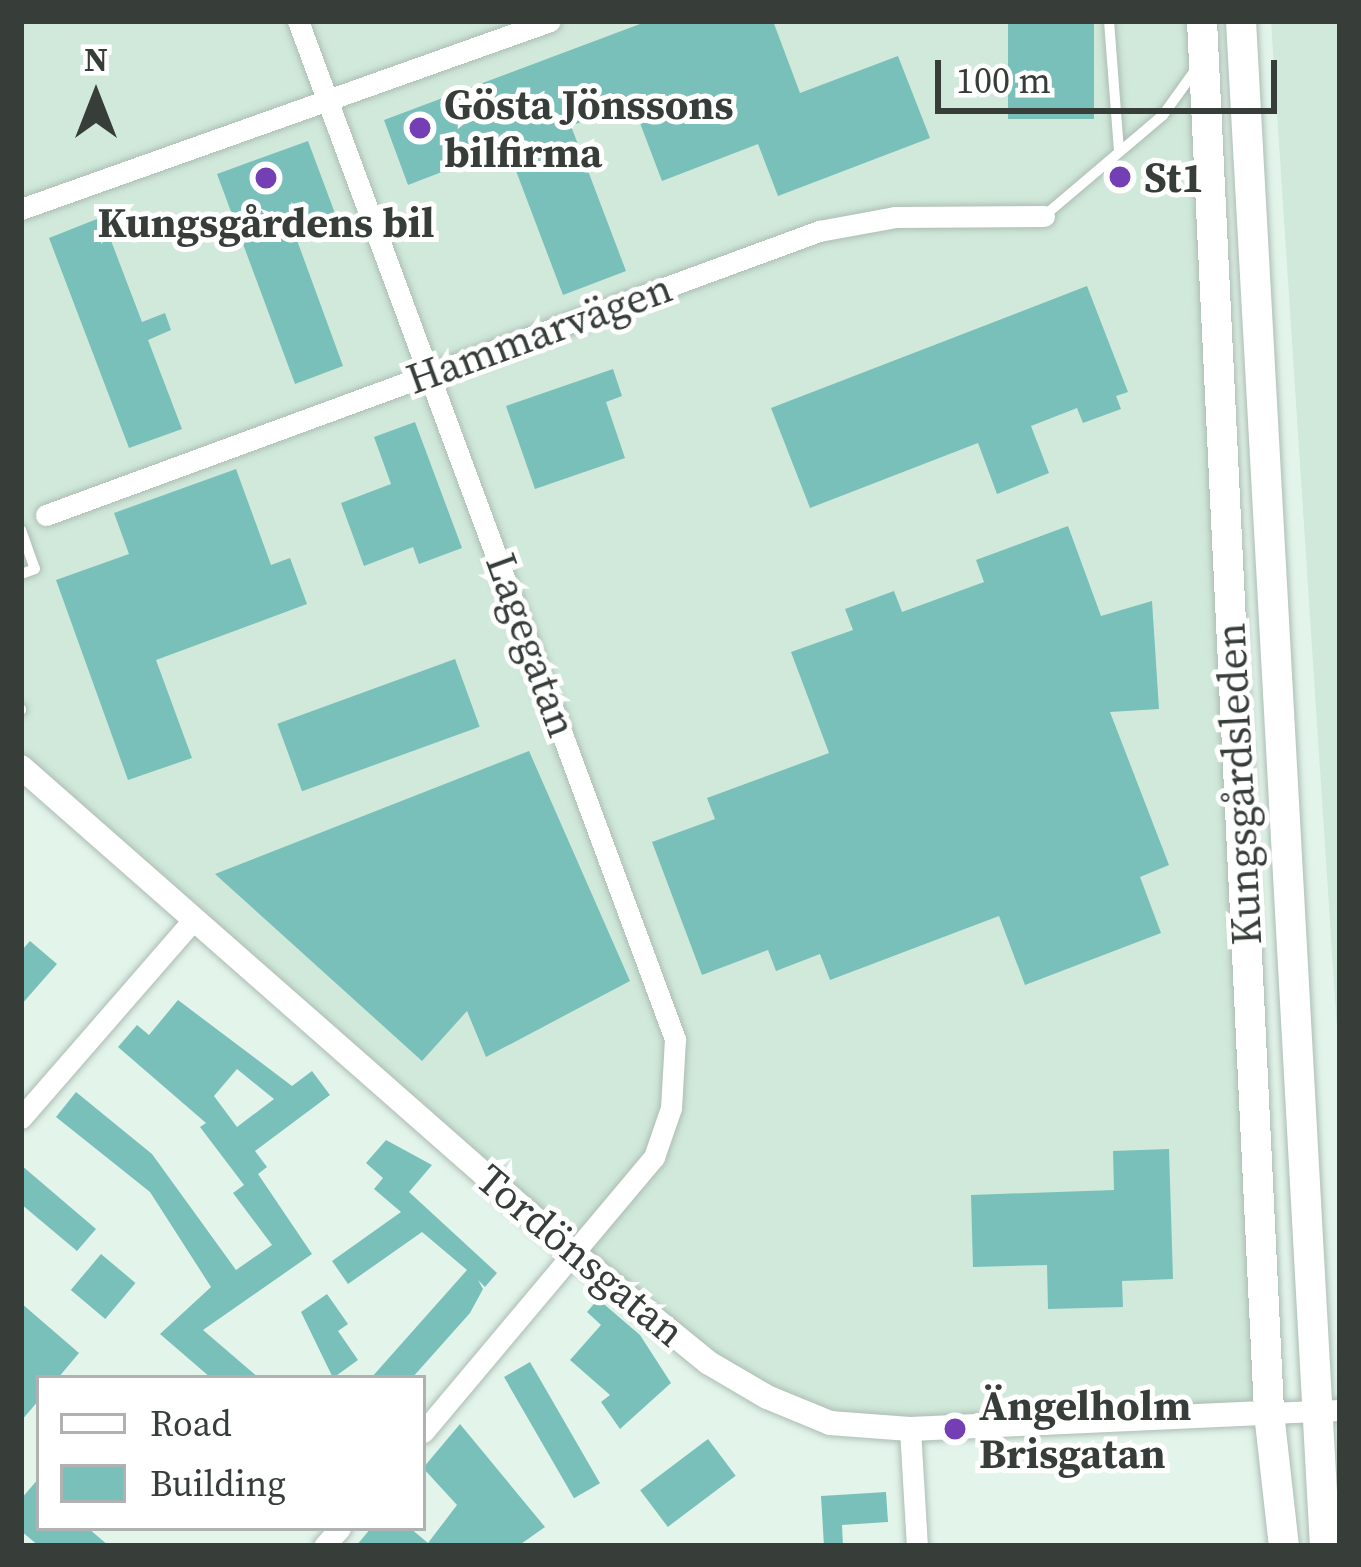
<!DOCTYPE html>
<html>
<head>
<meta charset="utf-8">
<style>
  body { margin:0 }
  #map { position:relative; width:1361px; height:1567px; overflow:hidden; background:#e3f5eb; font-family:"Source Serif 4",serif }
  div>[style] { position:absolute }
  .built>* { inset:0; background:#d0e9da }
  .building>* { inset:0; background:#79c0ba; transform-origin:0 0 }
  .roads { filter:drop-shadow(0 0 3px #acbdb4) drop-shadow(0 0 3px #acbdb4) }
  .service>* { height:10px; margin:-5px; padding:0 5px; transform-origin:5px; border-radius:5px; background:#fff }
  .minor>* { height:21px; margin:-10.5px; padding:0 10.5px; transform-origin:10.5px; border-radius:10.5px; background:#fff }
  .tertiary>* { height:24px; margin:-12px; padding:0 12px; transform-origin:12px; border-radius:12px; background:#fff }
  .secondary>* { height:30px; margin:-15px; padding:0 15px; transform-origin:15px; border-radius:15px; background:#fff }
  .dots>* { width:33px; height:33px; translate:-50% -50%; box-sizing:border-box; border:6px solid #fff; border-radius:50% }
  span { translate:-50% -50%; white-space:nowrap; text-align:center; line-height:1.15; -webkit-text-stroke:10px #fff; paint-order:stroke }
  .poi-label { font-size:42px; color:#373e3a; font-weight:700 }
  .left { translate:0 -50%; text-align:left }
  .street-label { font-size:42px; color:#373e3a }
  .frame { position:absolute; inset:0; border:24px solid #373e3a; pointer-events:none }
  .legend { position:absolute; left:36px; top:1375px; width:390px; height:156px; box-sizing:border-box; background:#fff; border:3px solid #afb2b0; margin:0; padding:15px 21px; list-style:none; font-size:36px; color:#373e3a }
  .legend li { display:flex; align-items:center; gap:24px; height:60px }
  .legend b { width:60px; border:3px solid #afb2b0 }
  .north { position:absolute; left:36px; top:36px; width:120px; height:120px; -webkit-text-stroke:9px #fff; paint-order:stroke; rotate:0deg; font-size:33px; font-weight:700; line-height:48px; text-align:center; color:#373e3a }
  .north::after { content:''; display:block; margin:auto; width:42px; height:54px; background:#373e3a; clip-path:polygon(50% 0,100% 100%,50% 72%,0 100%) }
  .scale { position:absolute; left:935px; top:60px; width:342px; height:54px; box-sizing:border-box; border:6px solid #373e3a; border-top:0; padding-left:15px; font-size:36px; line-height:42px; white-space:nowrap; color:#373e3a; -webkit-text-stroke:9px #fff; paint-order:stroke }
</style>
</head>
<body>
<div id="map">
  <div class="built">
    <i style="clip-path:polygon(21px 21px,1199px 21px,1266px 1409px,850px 1423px,712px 1360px,21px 763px)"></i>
    <i style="clip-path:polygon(1271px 21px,1340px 21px,1340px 1075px)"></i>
  </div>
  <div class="building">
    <i style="clip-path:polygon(648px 21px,773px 21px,800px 93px,898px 56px,930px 138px,778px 196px,758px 144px,662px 181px,632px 102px,571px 126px,626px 271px,563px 295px,507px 147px,408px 185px,384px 120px)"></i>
    <i style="left:1008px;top:21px;width:86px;height:98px"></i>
    <i style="clip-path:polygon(308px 141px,336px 216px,294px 232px,343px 366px,295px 384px,217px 174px)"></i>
    <i style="clip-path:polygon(102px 217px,142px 322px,165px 313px,171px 330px,148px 340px,182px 429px,129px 448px,49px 238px)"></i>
    <i style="clip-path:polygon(1087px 286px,1128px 392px,1116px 396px,1121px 409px,1083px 423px,1077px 408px,1031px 426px,1049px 473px,997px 494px,978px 443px,810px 508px,771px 408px)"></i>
    <i style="clip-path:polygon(613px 369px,622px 396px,606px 402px,625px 458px,535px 489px,506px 406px)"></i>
    <i style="clip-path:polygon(415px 422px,462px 548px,419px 564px,413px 547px,364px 566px,341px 503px,391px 484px,374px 437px)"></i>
    <i style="clip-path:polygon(236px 469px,271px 565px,290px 558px,307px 604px,156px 660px,192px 758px,128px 780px,56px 580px,129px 554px,114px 513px)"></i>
    <i style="clip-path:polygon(1068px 526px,1101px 616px,1152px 601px,1159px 709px,1110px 712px,1169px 865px,1140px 877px,1161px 933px,1025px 985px,999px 916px,830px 980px,820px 954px,776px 971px,768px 950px,702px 975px,652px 842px,715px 819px,707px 798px,829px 753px,791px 652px,853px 630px,845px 609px,894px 591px,902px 612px,984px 582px,976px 560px)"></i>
    <i style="left:455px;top:659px;width:72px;height:189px;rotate:70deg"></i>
    <i style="clip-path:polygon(529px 751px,630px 981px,486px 1057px,467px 1011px,422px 1061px,215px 874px)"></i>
    <i style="clip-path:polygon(30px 941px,57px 964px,21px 1005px,21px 951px)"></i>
    <i style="clip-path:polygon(evenodd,178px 1000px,292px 1086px,312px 1071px,330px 1095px,255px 1151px,267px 1167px,258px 1174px,312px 1254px,203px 1330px,259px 1378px,211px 1378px,160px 1334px,211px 1287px,150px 1192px,56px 1117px,76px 1092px,152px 1154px,236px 1270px,272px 1245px,233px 1193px,244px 1185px,200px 1127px,206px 1123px,118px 1047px,137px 1025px,149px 1035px,178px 1000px,237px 1069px,274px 1099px,237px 1127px,214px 1096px,237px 1069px)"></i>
    <i style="clip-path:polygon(386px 1140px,432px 1165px,409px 1192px,497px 1273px,485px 1287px,478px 1280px,483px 1289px,470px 1313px,412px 1378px,371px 1378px,467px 1270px,422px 1232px,348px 1284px,332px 1261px,401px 1212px,374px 1189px,383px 1178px,366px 1163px)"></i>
    <i style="clip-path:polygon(1169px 1149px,1173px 1279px,1122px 1281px,1123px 1307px,1048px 1309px,1047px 1265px,973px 1267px,971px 1195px,1114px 1190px,1113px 1151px)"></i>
    <i style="clip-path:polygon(21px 1165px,96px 1229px,77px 1251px,21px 1204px)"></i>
    <i style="left:101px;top:1254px;width:45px;height:47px;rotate:40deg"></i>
    <i style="clip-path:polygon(327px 1294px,348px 1324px,338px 1331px,358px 1360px,333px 1378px,301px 1312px)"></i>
    <i style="clip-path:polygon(598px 1299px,640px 1335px,671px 1383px,620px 1429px,601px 1402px,610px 1395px,570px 1360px,601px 1325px,587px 1312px)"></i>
    <i style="clip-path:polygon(21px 1303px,79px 1353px,58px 1378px,39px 1378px,39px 1400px,21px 1421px)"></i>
    <i style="left:530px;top:1362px;width:140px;height:30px;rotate:60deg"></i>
    <i style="clip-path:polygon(460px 1424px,545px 1527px,518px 1546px,356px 1546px,371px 1528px,410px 1528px,428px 1543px,457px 1505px,423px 1468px)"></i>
    <i style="left:708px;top:1439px;width:46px;height:85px;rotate:53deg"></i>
    <i style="clip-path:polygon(39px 1478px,39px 1528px,88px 1528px,109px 1546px,39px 1546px,21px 1531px,21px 1499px)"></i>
    <i style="clip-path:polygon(886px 1492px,888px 1522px,842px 1525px,843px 1546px,824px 1546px,821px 1496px)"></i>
  </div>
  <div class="roads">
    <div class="service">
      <i style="left:1109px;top:21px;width:131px;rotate:85.6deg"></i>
      <i style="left:1044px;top:216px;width:156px;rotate:-40.3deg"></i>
      <i style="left:1163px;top:115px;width:57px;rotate:-54.3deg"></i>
      <i style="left:21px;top:530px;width:41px;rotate:70.3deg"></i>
      <i style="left:35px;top:569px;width:15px;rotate:160deg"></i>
      <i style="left:21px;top:709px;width:1px;rotate:90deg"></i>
    </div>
    <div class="minor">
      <i style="left:298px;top:21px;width:1086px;rotate:69.68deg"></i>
      <i style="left:675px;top:1039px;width:69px;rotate:93.3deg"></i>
      <i style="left:671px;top:1108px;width:52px;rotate:109.1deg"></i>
      <i style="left:654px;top:1157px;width:359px;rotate:130deg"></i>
      <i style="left:21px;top:209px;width:561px;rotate:-19.56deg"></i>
      <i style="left:46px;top:515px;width:824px;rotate:-20.17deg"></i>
      <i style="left:819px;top:231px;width:77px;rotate:-10.4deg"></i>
      <i style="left:895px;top:217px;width:149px;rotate:-0.4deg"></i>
      <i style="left:21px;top:1118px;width:264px;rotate:-49deg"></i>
      <i style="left:1269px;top:1413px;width:71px;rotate:-2.4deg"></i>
      <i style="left:910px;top:1429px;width:117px;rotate:86.6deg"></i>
      <i style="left:324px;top:1546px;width:24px;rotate:-48deg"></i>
    </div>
    <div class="tertiary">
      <i style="left:21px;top:767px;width:739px;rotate:41.32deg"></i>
      <i style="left:576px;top:1255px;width:171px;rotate:39.1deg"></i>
      <i style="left:709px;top:1363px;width:67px;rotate:30.4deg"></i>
      <i style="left:767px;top:1397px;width:68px;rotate:22.4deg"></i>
      <i style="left:830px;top:1423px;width:80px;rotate:4.3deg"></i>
      <i style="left:910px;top:1429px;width:359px;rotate:-2.6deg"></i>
    </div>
    <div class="secondary">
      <i style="left:1202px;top:21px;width:1394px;rotate:87.24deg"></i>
      <i style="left:1269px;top:1413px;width:134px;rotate:83.6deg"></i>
      <i style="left:1241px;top:21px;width:1527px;rotate:86.85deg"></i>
    </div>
  </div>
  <div class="dots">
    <i style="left:420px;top:128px;background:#743eb5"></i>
    <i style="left:1120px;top:177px;background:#743eb5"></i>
    <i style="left:266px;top:178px;background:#743eb5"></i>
    <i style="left:955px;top:1429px;background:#743eb5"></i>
  </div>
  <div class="poi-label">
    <span class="left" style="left:444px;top:128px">Gösta Jönssons<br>bilfirma</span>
    <span class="left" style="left:1144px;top:177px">St1</span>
    <span style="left:266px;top:222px">Kungsgårdens bil</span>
    <span class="left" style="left:979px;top:1429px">Ängelholm<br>Brisgatan</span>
  </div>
  <div class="street-label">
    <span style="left:539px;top:333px;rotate:-20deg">Hammarvägen</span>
    <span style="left:532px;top:645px;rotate:70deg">Lagegatan</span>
    <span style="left:1238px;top:784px;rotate:-93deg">Kungsgårdsleden</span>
    <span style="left:581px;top:1255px;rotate:40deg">Tordönsgatan</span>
  </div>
  <div class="frame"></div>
  <ul class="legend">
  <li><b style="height:15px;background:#fff"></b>Road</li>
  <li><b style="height:33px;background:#79c0ba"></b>Building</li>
  </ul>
  <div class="north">N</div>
  <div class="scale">100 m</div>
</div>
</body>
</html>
